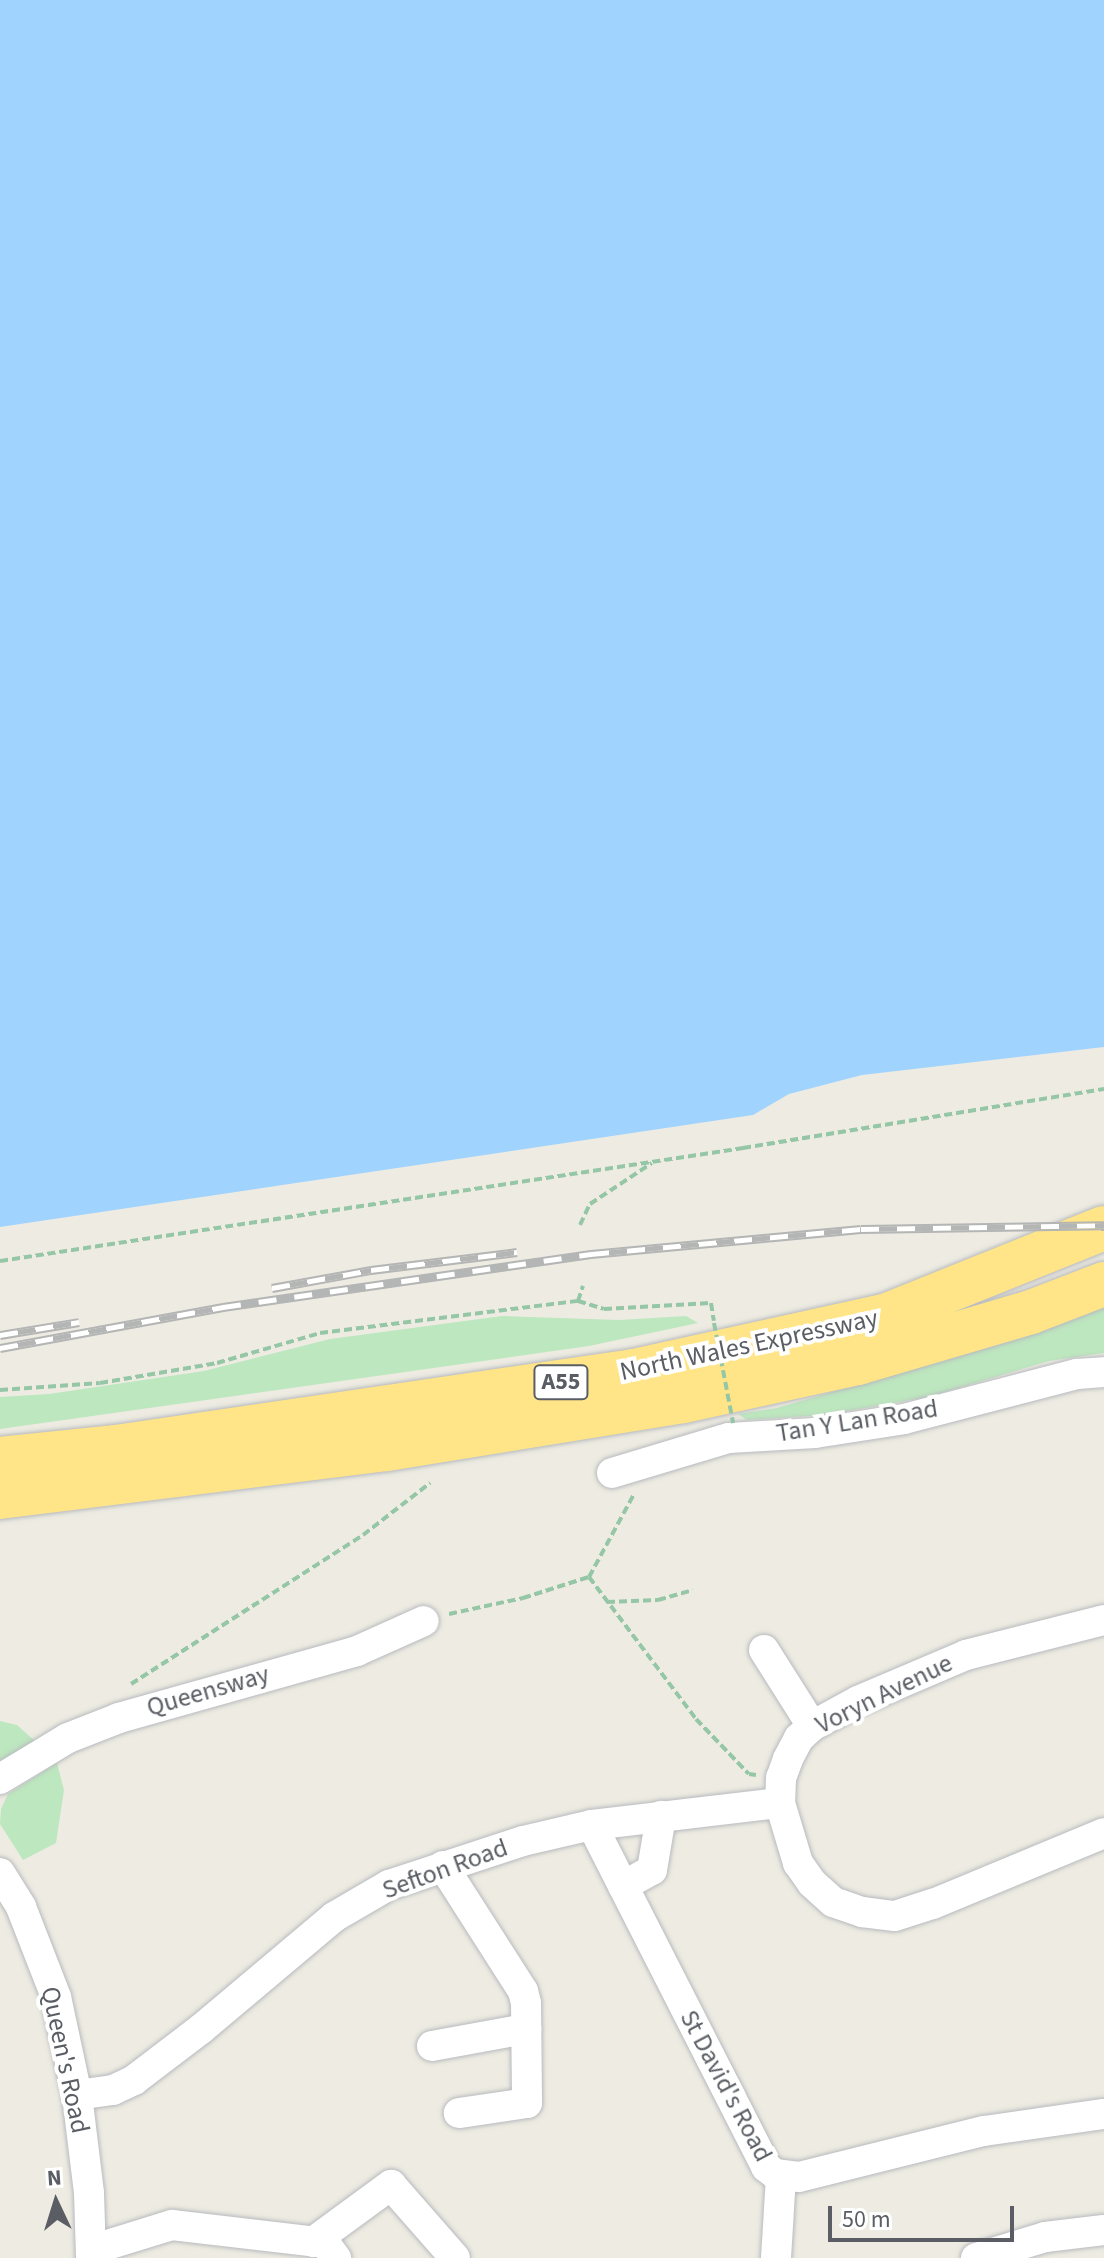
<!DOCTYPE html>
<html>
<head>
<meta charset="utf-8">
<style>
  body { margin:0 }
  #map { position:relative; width:1104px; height:2258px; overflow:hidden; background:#eeece2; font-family:"Source Sans 3",sans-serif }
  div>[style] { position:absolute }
  .green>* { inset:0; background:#bde7bf }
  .water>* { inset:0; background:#a1d3ff }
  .path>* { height:4px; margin-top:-2px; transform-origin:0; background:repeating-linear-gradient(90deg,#95c6a5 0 8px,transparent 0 12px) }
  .roads { filter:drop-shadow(0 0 2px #b7babf) drop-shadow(0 0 2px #b7babf) }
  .minor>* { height:30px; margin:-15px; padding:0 15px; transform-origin:15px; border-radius:15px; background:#fff }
  .highway>* { height:44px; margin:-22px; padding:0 22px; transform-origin:22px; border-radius:22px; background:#ffe588 }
  .rail>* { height:9px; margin-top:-4.5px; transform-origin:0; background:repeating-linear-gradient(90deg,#fff 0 18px,#b4b5b5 0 36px); box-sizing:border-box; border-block:2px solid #b4b5b5 }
  .path-bridge>* { height:4px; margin-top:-2px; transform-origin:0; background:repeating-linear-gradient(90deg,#95c6a5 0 8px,transparent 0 12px) }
  span { translate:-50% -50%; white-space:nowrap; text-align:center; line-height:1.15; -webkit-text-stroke:8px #fff; paint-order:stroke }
  .shield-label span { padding:2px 6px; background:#fff; border:2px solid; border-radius:6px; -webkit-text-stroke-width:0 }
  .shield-label { font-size:24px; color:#5a5e64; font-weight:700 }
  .street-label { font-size:26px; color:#5a5e64 }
  .north { position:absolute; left:16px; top:2162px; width:80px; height:80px; -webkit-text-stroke:6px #fff; paint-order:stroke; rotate:356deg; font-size:22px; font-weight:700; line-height:32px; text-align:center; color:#5a5e64 }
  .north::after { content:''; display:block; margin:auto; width:28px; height:36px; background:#5a5e64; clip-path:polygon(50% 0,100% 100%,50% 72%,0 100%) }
  .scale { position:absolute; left:828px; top:2206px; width:186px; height:36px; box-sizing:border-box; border:4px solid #5a5e64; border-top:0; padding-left:10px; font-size:24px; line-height:28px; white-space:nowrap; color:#5a5e64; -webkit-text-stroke:6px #fff; paint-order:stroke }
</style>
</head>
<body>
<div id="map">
  <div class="green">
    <i style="clip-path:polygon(1104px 1303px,1104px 1353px,1049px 1361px,928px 1397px,825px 1415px,747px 1420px,738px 1414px,777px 1408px,1006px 1341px)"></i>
    <i style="clip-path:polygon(502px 1316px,619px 1320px,686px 1316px,698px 1323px,589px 1346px,0 1429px,0 1397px,49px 1394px,204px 1371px,330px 1339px)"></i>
    <i style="clip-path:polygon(0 1721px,17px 1725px,35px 1741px,0 1761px)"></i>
    <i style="clip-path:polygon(57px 1763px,64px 1790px,56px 1843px,23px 1860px,0 1824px,1px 1809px,8px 1794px)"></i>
  </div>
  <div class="water">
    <i style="clip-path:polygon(0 0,1104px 0,1104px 1047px,862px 1075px,789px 1094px,753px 1115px,0 1227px)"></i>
  </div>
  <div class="path">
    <i style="left:580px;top:1225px;width:23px;rotate:-65deg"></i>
    <i style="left:590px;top:1204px;width:74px;rotate:-33.5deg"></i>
    <i style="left:0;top:1261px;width:752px;rotate:-8.65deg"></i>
    <i style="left:743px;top:1148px;width:366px;rotate:-9.3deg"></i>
    <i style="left:578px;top:1301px;width:16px;rotate:-72deg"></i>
    <i style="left:0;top:1390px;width:100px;rotate:-4deg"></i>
    <i style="left:100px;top:1383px;width:119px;rotate:-9.7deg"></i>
    <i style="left:217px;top:1363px;width:107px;rotate:-16.2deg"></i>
    <i style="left:320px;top:1333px;width:260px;rotate:-7.1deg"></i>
    <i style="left:578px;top:1301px;width:27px;rotate:17deg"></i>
    <i style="left:604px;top:1309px;width:107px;rotate:-3.2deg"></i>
    <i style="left:711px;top:1303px;width:18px;rotate:81deg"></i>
    <i style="left:589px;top:1577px;width:178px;rotate:53deg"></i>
    <i style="left:696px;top:1719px;width:76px;rotate:46.1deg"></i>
    <i style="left:749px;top:1774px;width:7px;rotate:8deg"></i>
    <i style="left:607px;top:1602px;width:51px;rotate:-2.2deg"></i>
    <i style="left:658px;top:1600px;width:36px;rotate:-16deg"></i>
    <i style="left:449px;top:1614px;width:76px;rotate:-12.2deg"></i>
    <i style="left:523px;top:1598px;width:69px;rotate:-17.7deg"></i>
    <i style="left:589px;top:1577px;width:94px;rotate:-61.5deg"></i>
    <i style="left:131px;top:1684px;width:276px;rotate:-32.7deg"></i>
    <i style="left:363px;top:1535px;width:85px;rotate:-37.8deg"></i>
  </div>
  <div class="roads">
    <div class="minor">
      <i style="left:612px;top:1473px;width:122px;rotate:-16.7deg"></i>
      <i style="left:729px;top:1438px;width:86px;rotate:-3.3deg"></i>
      <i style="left:815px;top:1433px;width:90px;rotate:-8.9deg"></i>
      <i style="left:904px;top:1419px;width:179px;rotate:-14.6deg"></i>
      <i style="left:1077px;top:1374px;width:27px;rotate:-4deg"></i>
      <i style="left:1104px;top:1620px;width:142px;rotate:165.8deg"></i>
      <i style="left:966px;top:1655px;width:117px;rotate:156.9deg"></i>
      <i style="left:858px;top:1701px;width:52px;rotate:151.5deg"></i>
      <i style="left:812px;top:1726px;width:18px;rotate:137deg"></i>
      <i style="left:799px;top:1738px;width:24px;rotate:118deg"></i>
      <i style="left:788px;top:1759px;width:20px;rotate:110deg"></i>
      <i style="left:781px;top:1778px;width:25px;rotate:92deg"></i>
      <i style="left:780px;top:1803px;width:63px;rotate:73.3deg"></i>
      <i style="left:798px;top:1863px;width:24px;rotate:55deg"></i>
      <i style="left:812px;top:1883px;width:28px;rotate:42deg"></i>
      <i style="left:833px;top:1902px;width:31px;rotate:19deg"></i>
      <i style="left:862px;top:1912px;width:33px;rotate:7deg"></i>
      <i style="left:895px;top:1916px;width:40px;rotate:-18deg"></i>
      <i style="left:933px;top:1904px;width:185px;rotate:-22.5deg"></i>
      <i style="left:764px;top:1650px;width:90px;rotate:57.7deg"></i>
      <i style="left:0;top:1779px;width:79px;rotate:-31.1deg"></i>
      <i style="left:68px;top:1738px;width:55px;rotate:-21.4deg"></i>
      <i style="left:119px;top:1718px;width:247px;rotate:-15.7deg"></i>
      <i style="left:357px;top:1651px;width:73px;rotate:-24.1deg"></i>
      <i style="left:592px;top:1825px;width:384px;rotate:63deg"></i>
      <i style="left:766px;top:2167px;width:11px;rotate:38deg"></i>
      <i style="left:775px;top:2174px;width:24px;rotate:7deg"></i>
      <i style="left:799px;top:2177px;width:191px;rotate:-14deg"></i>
      <i style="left:984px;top:2131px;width:121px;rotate:-8.1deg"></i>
      <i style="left:443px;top:1866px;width:148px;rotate:57.4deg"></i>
      <i style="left:523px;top:1991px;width:12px;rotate:76deg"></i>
      <i style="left:526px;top:2003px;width:100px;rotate:89.4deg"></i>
      <i style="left:527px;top:2103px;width:69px;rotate:171.6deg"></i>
      <i style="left:0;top:1873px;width:40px;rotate:58deg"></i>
      <i style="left:21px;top:1907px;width:97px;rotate:68.7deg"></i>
      <i style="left:56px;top:1997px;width:100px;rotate:77.9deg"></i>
      <i style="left:77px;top:2095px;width:99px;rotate:83deg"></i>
      <i style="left:89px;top:2193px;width:65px;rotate:88.2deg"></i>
      <i style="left:623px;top:1886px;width:33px;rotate:-29deg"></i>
      <i style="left:652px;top:1870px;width:55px;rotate:-80.5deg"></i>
      <i style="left:432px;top:2046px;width:96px;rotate:-10.3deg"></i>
      <i style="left:77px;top:2095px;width:36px;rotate:-8deg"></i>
      <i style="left:113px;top:2090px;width:23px;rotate:-25deg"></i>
      <i style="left:134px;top:2080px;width:84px;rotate:-37.3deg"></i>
      <i style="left:201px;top:2029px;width:174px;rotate:-40.1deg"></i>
      <i style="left:334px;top:1917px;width:64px;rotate:-30.2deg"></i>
      <i style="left:389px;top:1885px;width:141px;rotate:-18.2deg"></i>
      <i style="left:523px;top:1841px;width:71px;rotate:-13.1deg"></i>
      <i style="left:592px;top:1825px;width:189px;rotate:-6.7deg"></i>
      <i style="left:313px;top:2242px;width:97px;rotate:-36.2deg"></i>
      <i style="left:391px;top:2185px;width:97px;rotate:48.8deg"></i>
      <i style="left:91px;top:2250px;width:85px;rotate:-17.2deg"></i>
      <i style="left:172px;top:2225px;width:154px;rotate:6.7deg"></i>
      <i style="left:325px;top:2243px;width:19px;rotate:54deg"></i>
      <i style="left:776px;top:2258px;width:81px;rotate:-86.5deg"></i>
      <i style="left:976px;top:2258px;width:72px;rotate:-16.9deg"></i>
      <i style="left:1045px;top:2237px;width:59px;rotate:-6.8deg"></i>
    </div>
    <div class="highway">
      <i style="left:0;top:1459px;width:117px;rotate:-5.9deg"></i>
      <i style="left:116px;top:1447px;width:524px;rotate:-8.35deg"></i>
      <i style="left:634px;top:1371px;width:257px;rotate:-12.4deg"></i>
      <i style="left:885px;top:1316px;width:236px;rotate:-21.9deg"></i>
      <i style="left:0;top:1497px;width:390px;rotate:-7.1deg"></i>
      <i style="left:387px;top:1449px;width:300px;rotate:-9.2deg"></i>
      <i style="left:683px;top:1401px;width:179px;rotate:-12.3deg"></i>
      <i style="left:858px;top:1363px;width:180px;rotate:-16.4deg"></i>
      <i style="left:1031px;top:1312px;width:78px;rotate:-21deg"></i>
    </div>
  </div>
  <div class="rail">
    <i style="left:272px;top:1288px;width:101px;rotate:-10.3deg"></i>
    <i style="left:371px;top:1270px;width:147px;rotate:-7deg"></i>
    <i style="left:0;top:1335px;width:80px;rotate:-9.3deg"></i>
    <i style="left:0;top:1348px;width:227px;rotate:-10.4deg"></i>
    <i style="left:223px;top:1307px;width:372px;rotate:-8.2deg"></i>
    <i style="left:591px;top:1254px;width:271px;rotate:-5.3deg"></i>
    <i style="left:861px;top:1229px;width:243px;rotate:-0.9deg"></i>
  </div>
  <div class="path-bridge">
    <i style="left:714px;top:1323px;width:102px;rotate:79.2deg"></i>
  </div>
  <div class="shield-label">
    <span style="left:561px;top:1382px">A55</span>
  </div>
  <div class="street-label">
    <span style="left:749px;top:1345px;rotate:-12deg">North Wales Expressway</span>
    <span style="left:857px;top:1421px;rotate:-9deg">Tan Y Lan Road</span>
    <span style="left:208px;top:1691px;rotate:-16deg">Queensway</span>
    <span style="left:884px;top:1694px;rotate:-26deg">Voryn Avenue</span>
    <span style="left:445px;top:1869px;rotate:-20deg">Sefton Road</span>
    <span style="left:65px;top:2060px;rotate:78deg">Queen's Road</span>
    <span style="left:726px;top:2086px;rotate:62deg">St David's Road</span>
  </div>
  <div class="north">N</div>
  <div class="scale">50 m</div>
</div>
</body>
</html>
